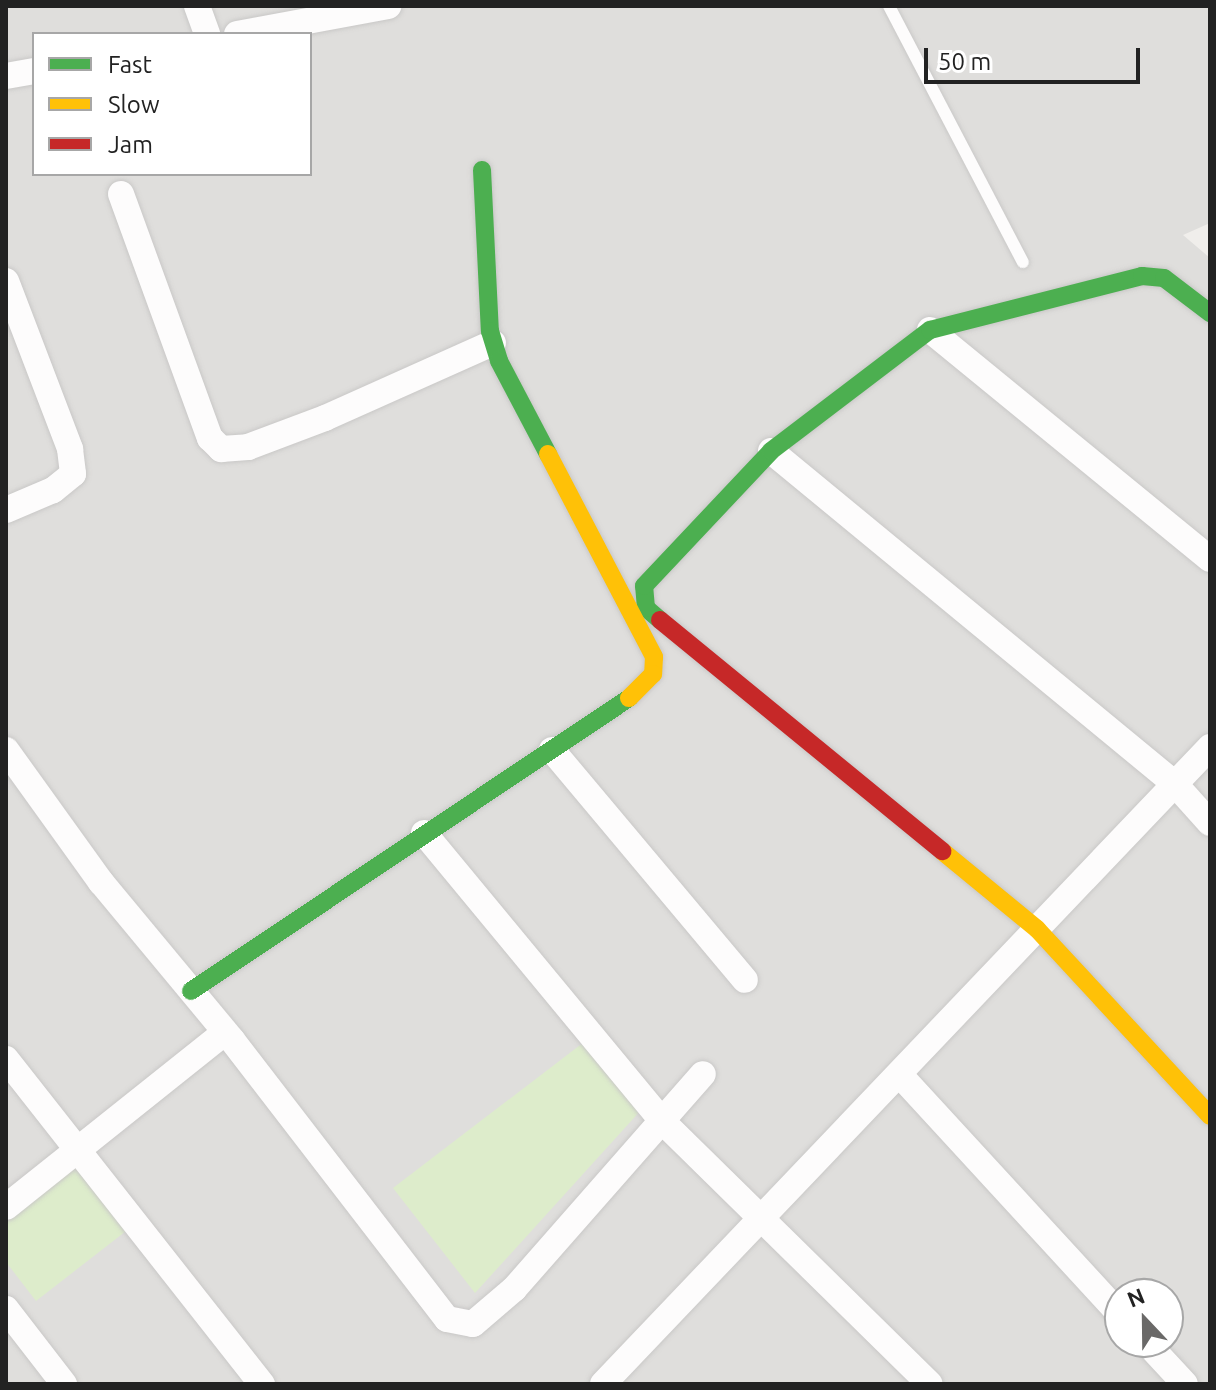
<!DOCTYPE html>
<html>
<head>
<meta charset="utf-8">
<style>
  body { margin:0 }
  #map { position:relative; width:1216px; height:1390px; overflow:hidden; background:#f0eeeb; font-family:Ubuntu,sans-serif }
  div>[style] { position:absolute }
  .residential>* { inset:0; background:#dfdedc }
  .grass>* { inset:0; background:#ddeccb }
  .roads { filter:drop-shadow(0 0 2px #c9c8c7) drop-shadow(0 0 2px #c9c8c7) }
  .lane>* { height:12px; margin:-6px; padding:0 6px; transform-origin:6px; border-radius:6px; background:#fdfcfc }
  .street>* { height:26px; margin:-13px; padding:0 13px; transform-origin:13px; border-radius:13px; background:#fdfcfc }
  .fast>* { height:18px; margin:-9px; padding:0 9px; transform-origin:9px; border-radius:9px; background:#4caf50 }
  .slow>* { height:18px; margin:-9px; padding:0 9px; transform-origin:9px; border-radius:9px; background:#ffc107 }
  .jam>* { height:18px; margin:-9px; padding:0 9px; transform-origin:9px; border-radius:9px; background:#c62828 }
  span { translate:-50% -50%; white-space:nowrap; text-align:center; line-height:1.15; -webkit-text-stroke:6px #fff; paint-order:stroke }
  .frame { position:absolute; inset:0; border:8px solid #222; pointer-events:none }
  .legend { position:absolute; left:32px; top:32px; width:280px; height:144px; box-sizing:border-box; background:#fff; border:2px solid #a7a7a7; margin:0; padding:10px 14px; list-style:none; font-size:24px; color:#222 }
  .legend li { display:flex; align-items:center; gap:16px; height:40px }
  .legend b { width:40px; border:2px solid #a7a7a7 }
  .north { position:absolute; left:1104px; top:1278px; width:80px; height:80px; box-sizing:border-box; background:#fff; border:2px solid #a7a7a7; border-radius:50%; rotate:338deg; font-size:22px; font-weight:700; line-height:32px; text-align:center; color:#222 }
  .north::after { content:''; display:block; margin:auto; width:28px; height:36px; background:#6a6968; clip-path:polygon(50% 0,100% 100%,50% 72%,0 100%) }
  .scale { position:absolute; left:924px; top:48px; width:216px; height:36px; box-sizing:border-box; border:4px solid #222; border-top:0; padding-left:10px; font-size:24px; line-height:28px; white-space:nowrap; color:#222; -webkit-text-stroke:6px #fff; paint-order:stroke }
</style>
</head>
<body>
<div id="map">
  <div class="residential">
    <i style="clip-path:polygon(evenodd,6px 6px,1210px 6px,1210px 223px,1183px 235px,1210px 258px,1210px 1384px,6px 1384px,6px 6px,34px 34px,310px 34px,310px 174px,34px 174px,34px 34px,6px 6px,1120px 1294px,1168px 1294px,1168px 1342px,1120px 1342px,1120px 1294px)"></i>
  </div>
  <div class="grass">
    <i style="clip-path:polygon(588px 1039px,642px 1109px,475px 1293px,393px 1188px)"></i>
    <i style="clip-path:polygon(80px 1164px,130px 1228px,36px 1301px,6px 1262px,6px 1222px)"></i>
  </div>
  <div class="roads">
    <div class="lane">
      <i style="left:889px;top:6px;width:289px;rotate:62.4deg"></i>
    </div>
    <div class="street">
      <i style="left:197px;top:6px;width:30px;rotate:70deg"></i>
      <i style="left:237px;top:34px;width:154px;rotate:-10.5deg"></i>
      <i style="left:6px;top:76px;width:28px;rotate:-10deg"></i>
      <i style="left:121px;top:194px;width:260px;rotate:70deg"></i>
      <i style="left:210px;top:438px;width:16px;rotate:45deg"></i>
      <i style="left:221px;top:449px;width:27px;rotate:-4deg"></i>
      <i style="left:248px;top:447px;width:82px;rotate:-20.6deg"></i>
      <i style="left:325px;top:418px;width:184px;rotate:-24.1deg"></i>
      <i style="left:6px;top:281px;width:180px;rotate:69.1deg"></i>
      <i style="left:70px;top:449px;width:25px;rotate:83deg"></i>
      <i style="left:73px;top:474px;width:26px;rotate:141deg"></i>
      <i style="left:53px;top:490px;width:51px;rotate:156.9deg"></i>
      <i style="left:930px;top:330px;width:362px;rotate:39.3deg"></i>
      <i style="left:771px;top:451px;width:524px;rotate:39.5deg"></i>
      <i style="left:1175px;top:784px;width:52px;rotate:48.1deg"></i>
      <i style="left:6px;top:750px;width:163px;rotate:54.3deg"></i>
      <i style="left:101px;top:882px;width:205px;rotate:50.3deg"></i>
      <i style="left:232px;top:1040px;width:352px;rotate:52.4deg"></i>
      <i style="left:447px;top:1319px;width:26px;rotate:11deg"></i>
      <i style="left:473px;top:1324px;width:54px;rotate:-40.5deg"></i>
      <i style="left:514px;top:1289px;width:286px;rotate:-48.7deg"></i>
      <i style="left:552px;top:750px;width:300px;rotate:50deg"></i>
      <i style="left:424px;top:833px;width:374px;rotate:50.4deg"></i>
      <i style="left:662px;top:1121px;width:375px;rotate:44.5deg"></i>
      <i style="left:6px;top:1059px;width:414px;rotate:51.8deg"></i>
      <i style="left:899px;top:1074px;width:326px;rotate:47.4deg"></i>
      <i style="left:6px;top:1207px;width:280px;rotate:-38.6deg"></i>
      <i style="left:6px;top:1309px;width:95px;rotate:52.3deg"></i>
      <i style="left:1146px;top:1342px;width:57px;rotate:47.1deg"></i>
      <i style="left:603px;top:1384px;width:880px;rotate:-46.38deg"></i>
    </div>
    <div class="fast">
      <i style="left:482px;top:170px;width:161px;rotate:87.2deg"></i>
      <i style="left:490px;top:331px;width:31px;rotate:73deg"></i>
      <i style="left:499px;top:361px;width:105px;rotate:62.2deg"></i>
      <i style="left:660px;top:620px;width:18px;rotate:-139deg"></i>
      <i style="left:646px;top:608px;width:22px;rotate:-95deg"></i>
      <i style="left:644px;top:586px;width:185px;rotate:-46.7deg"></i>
      <i style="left:771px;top:451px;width:200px;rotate:-37.3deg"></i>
      <i style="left:930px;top:330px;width:219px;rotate:-14.3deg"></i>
      <i style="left:1142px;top:276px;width:22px;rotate:5deg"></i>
      <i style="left:1164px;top:278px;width:58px;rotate:37.3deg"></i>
      <i style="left:191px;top:991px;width:527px;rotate:-33.78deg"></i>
    </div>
    <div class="slow">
      <i style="left:548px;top:454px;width:229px;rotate:62.4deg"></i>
      <i style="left:654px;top:657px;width:17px;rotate:93deg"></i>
      <i style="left:653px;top:674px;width:34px;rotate:135deg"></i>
      <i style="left:942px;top:851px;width:123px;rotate:39.4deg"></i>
      <i style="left:1037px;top:929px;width:255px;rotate:47.2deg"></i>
    </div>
    <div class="jam">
      <i style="left:660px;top:620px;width:365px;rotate:39.3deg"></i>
    </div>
  </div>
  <div class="frame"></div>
  <ul class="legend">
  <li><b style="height:10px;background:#4caf50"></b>Fast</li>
  <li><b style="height:10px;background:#ffc107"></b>Slow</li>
  <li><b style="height:10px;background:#c62828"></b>Jam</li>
  </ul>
  <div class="north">N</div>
  <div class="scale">50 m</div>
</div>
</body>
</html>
